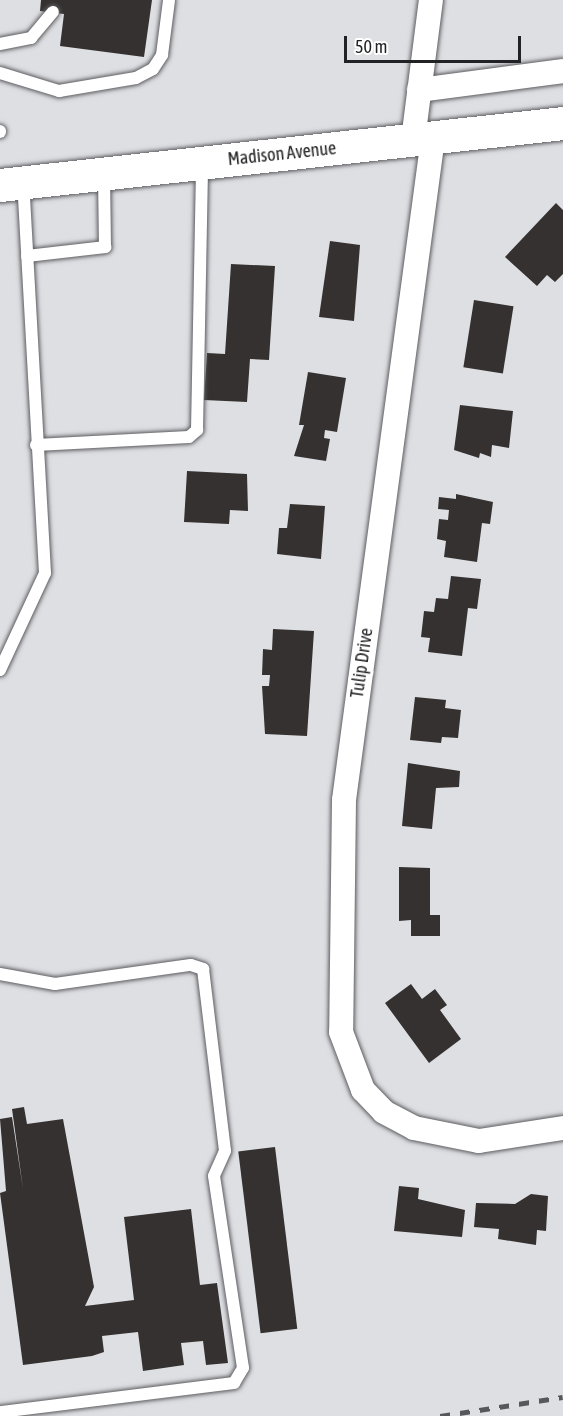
<!DOCTYPE html>
<html>
<head>
<meta charset="utf-8">
<style>
  body { margin:0 }
  #map { position:relative; width:563px; height:1416px; overflow:hidden; background:#dedfe3; font-family:"Asap Condensed",sans-serif }
  div>[style] { position:absolute }
  .building>* { inset:0; background:#353130; transform-origin:0 0 }
  .roads { filter:drop-shadow(0 0 2px #5d5d61) drop-shadow(0 0 2px #5d5d61) }
  .service>* { height:12px; margin:-6px; padding:0 6px; transform-origin:6px; border-radius:6px; background:#fff }
  .minor>* { height:24px; margin:-12px; padding:0 12px; transform-origin:12px; border-radius:12px; background:#fff }
  .secondary>* { height:33px; margin:-16.5px; padding:0 16.5px; transform-origin:16.5px; border-radius:16.5px; background:#fff }
  .rail>* { height:4.5px; margin-top:-2.25px; transform-origin:0; background:repeating-linear-gradient(90deg,#57585a 0 10px,transparent 0 20px) }
  span { translate:-50% -50%; white-space:nowrap; text-align:center; line-height:1.15; -webkit-text-stroke:6px #fff; paint-order:stroke }
  .street-label { font-size:18px; color:#222224 }
  .scale { position:absolute; left:344px; top:36px; width:177px; height:27px; box-sizing:border-box; border:3px solid #222224; border-top:0; padding-left:8px; font-size:18px; line-height:21px; white-space:nowrap; color:#222224; -webkit-text-stroke:4px #fff; paint-order:stroke }
</style>
</head>
<body>
<div id="map">
  <div class="building">
    <i style="clip-path:polygon(41px 0,152px 0,144px 57px,60px 46px,64px 14px,40px 11px)"></i>
    <i style="clip-path:polygon(556px 203px,563px 210px,563px 274px,555px 282px,547px 275px,537px 286px,505px 257px)"></i>
    <i style="clip-path:polygon(330px 241px,360px 245px,354px 321px,319px 317px)"></i>
    <i style="clip-path:polygon(231px 264px,275px 266px,269px 360px,250px 359px,247px 402px,204px 400px,207px 353px,225px 354px)"></i>
    <i style="left:474px;top:300px;width:40px;height:68px;rotate:9deg"></i>
    <i style="clip-path:polygon(308px 372px,346px 378px,337px 432px,325px 430px,324px 438px,330px 439px,326px 461px,294px 456px,304px 425px,299px 425px)"></i>
    <i style="clip-path:polygon(460px 405px,513px 411px,509px 448px,492px 445px,491px 457px,480px 453px,479px 458px,454px 450px)"></i>
    <i style="clip-path:polygon(187px 471px,247px 474px,248px 511px,230px 510px,229px 524px,184px 522px)"></i>
    <i style="clip-path:polygon(456px 494px,493px 502px,490px 524px,482px 523px,477px 562px,444px 557px,446px 541px,437px 539px,439px 519px,448px 520px,449px 510px,438px 509px,439px 497px,456px 499px)"></i>
    <i style="clip-path:polygon(290px 504px,325px 506px,321px 559px,277px 554px,279px 528px,287px 528px)"></i>
    <i style="clip-path:polygon(451px 576px,481px 579px,477px 609px,468px 608px,462px 656px,428px 652px,430px 638px,421px 637px,424px 611px,434px 612px,436px 598px,448px 599px)"></i>
    <i style="clip-path:polygon(273px 629px,314px 631px,307px 736px,265px 734px,262px 686px,269px 686px,270px 675px,262px 675px,263px 649px,272px 650px)"></i>
    <i style="clip-path:polygon(415px 697px,446px 700px,445px 708px,461px 710px,458px 738px,442px 737px,441px 743px,410px 740px)"></i>
    <i style="clip-path:polygon(408px 763px,460px 771px,459px 787px,436px 788px,432px 829px,402px 826px)"></i>
    <i style="clip-path:polygon(399px 867px,430px 868px,430px 915px,440px 915px,440px 936px,411px 936px,411px 920px,399px 921px)"></i>
    <i style="clip-path:polygon(411px 984px,422px 999px,435px 989px,447px 1005px,440px 1010px,461px 1039px,429px 1063px,385px 1003px)"></i>
    <i style="clip-path:polygon(24px 1107px,27px 1124px,63px 1119px,94px 1287px,85px 1306px,134px 1300px,124px 1217px,191px 1209px,200px 1285px,217px 1283px,228px 1363px,206px 1365px,203px 1341px,181px 1343px,184px 1365px,143px 1371px,138px 1332px,102px 1336px,104px 1352px,92px 1356px,23px 1365px,0 1193px,6px 1191px,0 1119px,12px 1117px,23px 1189px,12px 1109px)"></i>
    <i style="left:275px;top:1147px;width:183px;height:37px;rotate:83deg"></i>
    <i style="clip-path:polygon(399px 1186px,419px 1188px,418px 1199px,465px 1210px,462px 1237px,394px 1231px)"></i>
    <i style="clip-path:polygon(531px 1194px,548px 1196px,546px 1231px,537px 1230px,536px 1245px,498px 1239px,499px 1229px,474px 1227px,476px 1203px,515px 1204px)"></i>
  </div>
  <div class="roads">
    <div class="service">
      <i style="left:0;top:44px;width:32px;rotate:-11deg"></i>
      <i style="left:31px;top:38px;width:34px;rotate:-50deg"></i>
      <i style="left:0;top:73px;width:62px;rotate:17deg"></i>
      <i style="left:59px;top:91px;width:78px;rotate:-9.6deg"></i>
      <i style="left:136px;top:78px;width:19px;rotate:-28deg"></i>
      <i style="left:153px;top:69px;width:17px;rotate:-57deg"></i>
      <i style="left:162px;top:55px;width:55px;rotate:-82.7deg"></i>
      <i style="left:0;top:131px;width:1px;rotate:90deg"></i>
      <i style="left:27px;top:256px;width:79px;rotate:-6.6deg"></i>
      <i style="left:105px;top:247px;width:71px;rotate:-90.8deg"></i>
      <i style="left:36px;top:445px;width:153px;rotate:-3deg"></i>
      <i style="left:189px;top:437px;width:11px;rotate:-41deg"></i>
      <i style="left:197px;top:430px;width:266px;rotate:-88.9deg"></i>
      <i style="left:0;top:670px;width:107px;rotate:-65.1deg"></i>
      <i style="left:45px;top:573px;width:390px;rotate:-93.2deg"></i>
      <i style="left:0;top:974px;width:56px;rotate:10.3deg"></i>
      <i style="left:55px;top:984px;width:137px;rotate:-8deg"></i>
      <i style="left:191px;top:965px;width:13px;rotate:18deg"></i>
      <i style="left:203px;top:969px;width:183px;rotate:83.1deg"></i>
      <i style="left:225px;top:1151px;width:27px;rotate:114deg"></i>
      <i style="left:214px;top:1176px;width:194px;rotate:81.4deg"></i>
      <i style="left:243px;top:1368px;width:17px;rotate:121deg"></i>
      <i style="left:234px;top:1383px;width:236px;rotate:172.9deg"></i>
    </div>
    <div class="minor">
      <i style="left:419px;top:90px;width:145px;rotate:-7.5deg"></i>
      <i style="left:433px;top:138px;width:668px;rotate:97.66deg"></i>
      <i style="left:344px;top:800px;width:232px;rotate:90.7deg"></i>
      <i style="left:341px;top:1032px;width:62px;rotate:69.2deg"></i>
      <i style="left:363px;top:1090px;width:30px;rotate:46deg"></i>
      <i style="left:384px;top:1112px;width:34px;rotate:28deg"></i>
      <i style="left:414px;top:1128px;width:66px;rotate:11.3deg"></i>
      <i style="left:479px;top:1141px;width:85px;rotate:-8.8deg"></i>
      <i style="left:413px;top:140px;width:141px;rotate:-82.7deg"></i>
    </div>
    <div class="secondary">
      <i style="left:0;top:185px;width:566px;rotate:-6.28deg"></i>
    </div>
  </div>
  <div class="rail">
    <i style="left:440px;top:1416px;width:124px;rotate:-8.8deg"></i>
  </div>
  <div class="street-label">
    <span style="left:282px;top:154px;rotate:-6deg">Madison Avenue</span>
    <span style="left:362px;top:663px;rotate:-82deg">Tulip Drive</span>
  </div>
  <div class="scale">50 m</div>
</div>
</body>
</html>
